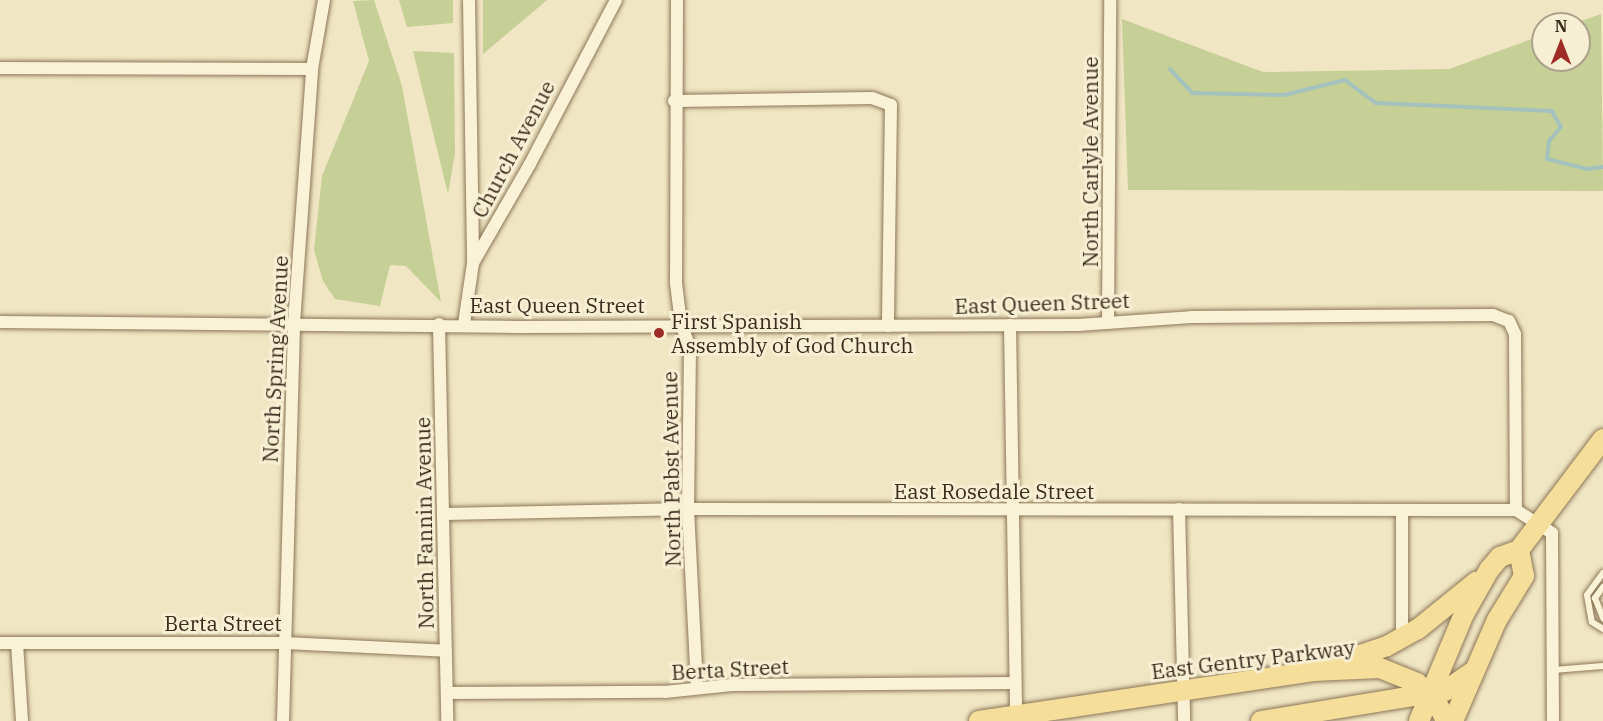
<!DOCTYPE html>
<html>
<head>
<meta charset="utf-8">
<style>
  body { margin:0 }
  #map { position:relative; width:1603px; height:721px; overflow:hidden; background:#f0e6c3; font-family:"IBM Plex Serif",serif }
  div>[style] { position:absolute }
  .green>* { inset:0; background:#c5cf96 }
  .stream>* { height:4px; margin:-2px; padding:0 2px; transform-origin:2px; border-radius:2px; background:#a5c3bc }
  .roads { filter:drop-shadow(0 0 2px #8c7759) drop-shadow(0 0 2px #8c7759) }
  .lane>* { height:6px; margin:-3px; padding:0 3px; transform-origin:3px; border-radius:3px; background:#faf2d7 }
  .street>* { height:12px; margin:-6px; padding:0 6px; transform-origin:6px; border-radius:6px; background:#faf2d7 }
  .primary>* { height:20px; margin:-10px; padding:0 10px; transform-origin:10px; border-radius:10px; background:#f5de99 }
  .dots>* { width:16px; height:16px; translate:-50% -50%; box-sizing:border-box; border:3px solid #f7efd3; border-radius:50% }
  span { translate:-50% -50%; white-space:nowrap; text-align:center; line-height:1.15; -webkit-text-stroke:6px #f7efd3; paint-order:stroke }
  .street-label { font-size:21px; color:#3b2d1e }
  .poi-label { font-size:21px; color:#3b2d1e }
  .left { translate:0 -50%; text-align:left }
  .north { position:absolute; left:1531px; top:12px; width:60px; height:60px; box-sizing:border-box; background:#f7efd3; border:2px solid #aca18b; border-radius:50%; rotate:0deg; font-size:16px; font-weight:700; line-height:24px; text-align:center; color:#3b2d1e }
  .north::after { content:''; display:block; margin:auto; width:21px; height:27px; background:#9e2c26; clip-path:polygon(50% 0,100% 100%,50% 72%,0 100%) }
</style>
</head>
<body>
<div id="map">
  <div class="green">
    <i style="clip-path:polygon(374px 0,402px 86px,441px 302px,406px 266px,390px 265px,380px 306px,335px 299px,323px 281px,314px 250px,322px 176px,369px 61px,353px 1px)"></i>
    <i style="clip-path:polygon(399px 0,453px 0,453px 23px,407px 27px)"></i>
    <i style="clip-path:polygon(483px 0,547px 0,483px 54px)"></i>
    <i style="clip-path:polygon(1601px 14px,1603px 191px,1128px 190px,1122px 19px,1263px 72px,1449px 69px,1543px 35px,1543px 60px,1579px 60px,1579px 24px,1573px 24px)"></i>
    <i style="clip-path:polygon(413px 51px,454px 53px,455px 153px,448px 194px)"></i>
  </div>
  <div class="stream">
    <i style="left:1170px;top:69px;width:33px;rotate:47deg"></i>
    <i style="left:1192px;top:93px;width:92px;rotate:1.2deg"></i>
    <i style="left:1284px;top:95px;width:63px;rotate:-13.8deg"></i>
    <i style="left:1345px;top:80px;width:39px;rotate:37deg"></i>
    <i style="left:1376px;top:103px;width:176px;rotate:2.6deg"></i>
    <i style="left:1552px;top:111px;width:18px;rotate:61deg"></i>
    <i style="left:1561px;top:127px;width:18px;rotate:131deg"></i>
    <i style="left:1549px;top:141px;width:18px;rotate:96deg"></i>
    <i style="left:1547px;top:159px;width:41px;rotate:14deg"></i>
    <i style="left:1587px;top:169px;width:16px;rotate:-7deg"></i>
  </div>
  <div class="roads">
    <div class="lane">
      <i style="left:1603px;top:573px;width:27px;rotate:126deg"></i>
      <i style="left:1587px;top:595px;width:27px;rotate:80deg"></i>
      <i style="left:1592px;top:622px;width:13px;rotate:32deg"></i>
      <i style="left:1603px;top:587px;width:14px;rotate:126deg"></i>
      <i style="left:1595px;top:598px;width:22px;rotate:68deg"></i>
      <i style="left:1553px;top:670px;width:50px;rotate:-4.6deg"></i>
    </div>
    <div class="street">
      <i style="left:469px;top:0;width:262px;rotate:89.1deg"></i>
      <i style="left:677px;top:0;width:283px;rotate:90.2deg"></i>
      <i style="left:676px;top:283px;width:41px;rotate:83deg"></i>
      <i style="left:681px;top:324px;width:26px;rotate:69deg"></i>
      <i style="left:690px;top:348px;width:161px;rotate:90.7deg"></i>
      <i style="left:688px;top:509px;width:178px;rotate:87.1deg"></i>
      <i style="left:0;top:68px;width:312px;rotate:0.2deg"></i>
      <i style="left:674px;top:101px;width:198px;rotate:-0.9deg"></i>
      <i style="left:872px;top:98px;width:20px;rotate:20deg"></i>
      <i style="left:891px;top:105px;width:221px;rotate:90.8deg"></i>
      <i style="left:0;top:322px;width:518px;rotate:0.55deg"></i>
      <i style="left:518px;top:327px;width:560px;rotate:-0.2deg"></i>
      <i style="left:1078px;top:325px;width:113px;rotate:-4deg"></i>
      <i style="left:1191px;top:317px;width:302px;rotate:-0.4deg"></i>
      <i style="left:1493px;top:315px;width:17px;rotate:21deg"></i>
      <i style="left:1509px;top:321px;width:14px;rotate:65deg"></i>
      <i style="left:1515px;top:334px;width:176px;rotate:89.7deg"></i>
      <i style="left:1108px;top:323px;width:323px;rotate:-89.6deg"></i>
      <i style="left:439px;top:324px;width:397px;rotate:88.8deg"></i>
      <i style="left:464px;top:324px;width:62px;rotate:-81.6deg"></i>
      <i style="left:473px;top:263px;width:114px;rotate:-60.1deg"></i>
      <i style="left:530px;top:164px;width:185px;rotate:-62.3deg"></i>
      <i style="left:1010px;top:325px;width:395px;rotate:89.1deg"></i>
      <i style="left:1179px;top:509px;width:212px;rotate:88.6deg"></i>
      <i style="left:445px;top:514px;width:243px;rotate:-1.2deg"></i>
      <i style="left:688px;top:509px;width:828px;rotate:0.07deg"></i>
      <i style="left:1516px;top:510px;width:43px;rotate:32.6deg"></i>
      <i style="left:1552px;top:533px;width:188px;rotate:89.7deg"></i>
      <i style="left:1402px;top:638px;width:128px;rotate:-90deg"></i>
      <i style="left:0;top:643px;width:285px"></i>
      <i style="left:285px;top:643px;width:161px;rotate:2.8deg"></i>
      <i style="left:17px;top:643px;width:78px;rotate:86.3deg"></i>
      <i style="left:447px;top:693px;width:218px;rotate:-0.3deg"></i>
      <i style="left:665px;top:692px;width:67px;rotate:-6deg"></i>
      <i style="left:732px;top:685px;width:283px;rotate:-0.4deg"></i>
      <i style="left:283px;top:721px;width:398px;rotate:-88.4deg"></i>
      <i style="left:294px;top:323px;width:255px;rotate:-85.9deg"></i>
      <i style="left:312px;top:69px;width:70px;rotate:-80.1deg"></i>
    </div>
    <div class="primary">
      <i style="left:1337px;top:663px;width:53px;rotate:-18.8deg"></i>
      <i style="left:1387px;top:646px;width:35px;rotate:-29deg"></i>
      <i style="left:1418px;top:629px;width:75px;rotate:-39deg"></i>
      <i style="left:979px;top:721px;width:338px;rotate:-8.5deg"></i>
      <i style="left:1313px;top:671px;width:67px;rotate:-2.6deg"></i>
      <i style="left:1380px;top:668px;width:40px;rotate:22deg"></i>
      <i style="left:1417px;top:683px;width:28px;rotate:45deg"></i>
      <i style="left:1437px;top:703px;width:20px;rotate:63deg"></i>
      <i style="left:1261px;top:721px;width:186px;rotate:-9.3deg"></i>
      <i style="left:1445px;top:691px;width:33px;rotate:-35deg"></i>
      <i style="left:1419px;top:721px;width:116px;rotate:-67.2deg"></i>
      <i style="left:1464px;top:614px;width:51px;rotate:-60.4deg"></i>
      <i style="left:1489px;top:570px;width:17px;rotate:-50deg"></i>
      <i style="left:1500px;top:557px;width:20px;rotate:-20deg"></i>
      <i style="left:1519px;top:550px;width:139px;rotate:-52.9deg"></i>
      <i style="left:1453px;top:721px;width:110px;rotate:-66.5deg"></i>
      <i style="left:1497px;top:620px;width:52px;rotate:-58.5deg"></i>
      <i style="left:1524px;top:576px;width:26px;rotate:-101deg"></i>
    </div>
  </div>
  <div class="dots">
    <i style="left:659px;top:333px;background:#9e2c26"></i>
  </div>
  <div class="street-label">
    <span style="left:513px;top:149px;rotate:-62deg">Church Avenue</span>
    <span style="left:1090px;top:162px;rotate:-90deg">North Carlyle Avenue</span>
    <span style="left:1042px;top:303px;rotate:-2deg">East Queen Street</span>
    <span style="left:557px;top:305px">East Queen Street</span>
    <span style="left:275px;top:359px;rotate:-87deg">North Spring Avenue</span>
    <span style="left:671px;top:469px;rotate:-91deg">North Pabst Avenue</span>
    <span style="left:994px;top:491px">East Rosedale Street</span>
    <span style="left:424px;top:523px;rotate:-91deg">North Fannin Avenue</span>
    <span style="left:223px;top:623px">Berta Street</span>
    <span style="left:1253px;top:659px;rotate:-7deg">East Gentry Parkway</span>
    <span style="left:730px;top:669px;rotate:-3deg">Berta Street</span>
  </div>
  <div class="poi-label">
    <span class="left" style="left:671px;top:333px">First Spanish<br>Assembly of God Church</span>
  </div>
  <div class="north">N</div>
</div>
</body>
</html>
